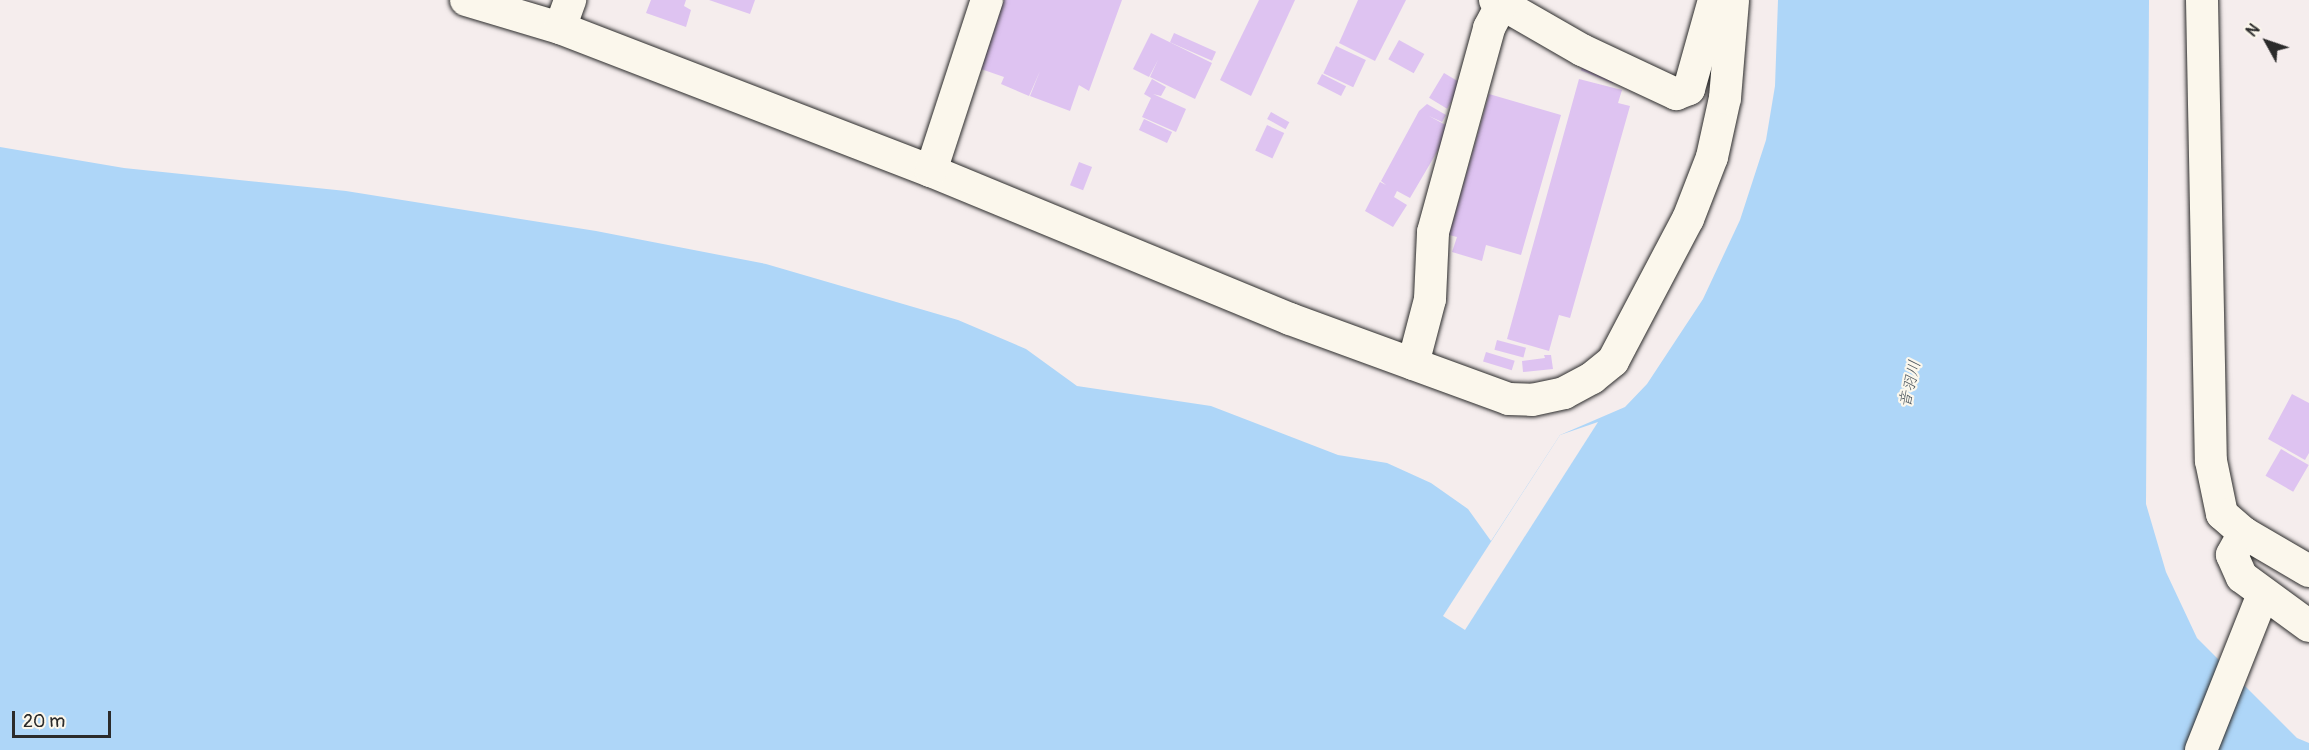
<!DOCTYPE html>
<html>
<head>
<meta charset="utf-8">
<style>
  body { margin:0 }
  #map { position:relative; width:2309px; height:750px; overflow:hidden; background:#f5eded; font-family:Pangolin,"Klee One",sans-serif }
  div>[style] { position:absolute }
  .water>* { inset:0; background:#aed6f8 }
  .pier>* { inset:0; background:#f5eded }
  .building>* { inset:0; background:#dec3f1; transform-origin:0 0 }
  .roads { filter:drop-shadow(0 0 2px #2b2b2b) drop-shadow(0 0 2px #2b2b2b) }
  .minor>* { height:32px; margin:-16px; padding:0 16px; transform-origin:16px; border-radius:16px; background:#fbf7ec }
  span { translate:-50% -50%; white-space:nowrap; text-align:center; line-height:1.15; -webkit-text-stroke:4.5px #fbf7ec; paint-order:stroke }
  .water-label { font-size:16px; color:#4c565e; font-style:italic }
  .north { position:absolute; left:2237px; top:12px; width:60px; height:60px; -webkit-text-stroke:4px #fbf7ec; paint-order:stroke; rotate:310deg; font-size:16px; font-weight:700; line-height:24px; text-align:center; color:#2b2b2b }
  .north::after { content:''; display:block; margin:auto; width:21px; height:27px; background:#2b2b2b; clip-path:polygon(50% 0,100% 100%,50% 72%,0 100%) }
  .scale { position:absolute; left:12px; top:711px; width:99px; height:27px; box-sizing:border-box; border:3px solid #2b2b2b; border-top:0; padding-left:8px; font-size:18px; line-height:21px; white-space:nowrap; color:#2b2b2b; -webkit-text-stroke:4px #fbf7ec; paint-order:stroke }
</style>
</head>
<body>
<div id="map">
  <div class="water">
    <i style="clip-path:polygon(1778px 0,2149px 0,2146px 504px,2166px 572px,2197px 638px,2297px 738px,2309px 743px,2309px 750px,0 750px,0 147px,124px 168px,346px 191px,596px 231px,766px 264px,958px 320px,1026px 349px,1077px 386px,1211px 406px,1338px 455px,1387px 463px,1431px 483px,1468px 509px,1491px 541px,1560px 435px,1625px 407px,1647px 384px,1703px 299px,1740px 220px,1766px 140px,1775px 86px)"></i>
  </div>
  <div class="pier">
    <i style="clip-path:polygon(1598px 422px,1465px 630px,1443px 616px,1560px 435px)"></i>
  </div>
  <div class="building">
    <i style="clip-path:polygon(651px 0,686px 0,684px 6px,691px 10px,686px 27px,646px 13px)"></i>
    <i style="clip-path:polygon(709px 0,755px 0,750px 14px)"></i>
    <i style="clip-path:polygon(1004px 0,1122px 0,1089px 91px,1067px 78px,1079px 85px,1070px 111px,1030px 96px,1040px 71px,1029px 96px,1001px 84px,1004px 77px,981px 69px)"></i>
    <i style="clip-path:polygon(1259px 0,1295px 0,1251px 96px,1220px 80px)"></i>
    <i style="clip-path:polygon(1358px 0,1406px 0,1375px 61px,1339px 43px)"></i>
    <i style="clip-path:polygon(1151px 33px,1212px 63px,1195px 99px,1150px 77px,1158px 60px,1149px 77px,1133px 69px)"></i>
    <i style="left:1174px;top:33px;width:46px;height:10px;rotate:24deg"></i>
    <i style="left:1399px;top:40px;width:29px;height:22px;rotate:29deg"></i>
    <i style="left:1336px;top:46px;width:33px;height:30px;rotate:25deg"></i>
    <i style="left:1584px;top:62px;width:35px;height:9px;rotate:22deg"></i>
    <i style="left:1444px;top:73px;width:21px;height:29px;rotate:31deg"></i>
    <i style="left:1322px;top:74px;width:27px;height:11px;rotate:27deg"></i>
    <i style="clip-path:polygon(1152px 79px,1166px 87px,1161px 96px,1153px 94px,1186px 109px,1176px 132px,1142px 117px,1151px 98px,1144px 94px)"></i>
    <i style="clip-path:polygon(1579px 79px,1622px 90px,1618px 103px,1630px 106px,1570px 318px,1559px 315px,1549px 351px,1507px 339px)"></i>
    <i style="clip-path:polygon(1489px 94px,1561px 115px,1521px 255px,1486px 245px,1482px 261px,1452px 252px,1457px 237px,1449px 235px)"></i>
    <i style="clip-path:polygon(1427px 104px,1446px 115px,1442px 122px,1429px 116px,1451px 128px,1410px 198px,1397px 191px,1394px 197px,1407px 205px,1393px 227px,1365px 211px,1380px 182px,1386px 185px,1381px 181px,1419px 111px)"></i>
    <i style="left:1271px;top:112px;width:21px;height:8px;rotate:29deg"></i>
    <i style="left:1144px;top:119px;width:31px;height:12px;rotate:25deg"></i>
    <i style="left:1267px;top:125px;width:19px;height:28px;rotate:25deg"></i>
    <i style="left:1079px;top:162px;width:14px;height:25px;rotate:21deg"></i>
    <i style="left:1497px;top:340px;width:30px;height:10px;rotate:15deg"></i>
    <i style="left:1486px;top:352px;width:30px;height:10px;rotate:17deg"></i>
    <i style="clip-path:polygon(1544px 355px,1551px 355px,1553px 369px,1523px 372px,1522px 361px,1545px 358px)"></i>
    <i style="clip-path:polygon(2292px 394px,2309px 403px,2309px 453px,2305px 460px,2268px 439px)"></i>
    <i style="left:2281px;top:449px;width:32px;height:31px;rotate:30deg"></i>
  </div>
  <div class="roads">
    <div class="minor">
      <i style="left:466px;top:0;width:98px;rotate:16.6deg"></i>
      <i style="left:560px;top:28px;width:398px;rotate:21.1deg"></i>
      <i style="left:931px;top:171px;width:388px;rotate:22.4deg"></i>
      <i style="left:1290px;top:319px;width:233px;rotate:20.1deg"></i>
      <i style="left:1509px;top:399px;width:23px;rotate:2deg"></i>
      <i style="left:1532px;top:400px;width:33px;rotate:-12deg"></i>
      <i style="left:1564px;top:393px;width:32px;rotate:-28deg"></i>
      <i style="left:1592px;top:378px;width:27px;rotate:-39deg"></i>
      <i style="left:1613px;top:361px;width:161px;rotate:-62.2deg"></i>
      <i style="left:1688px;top:219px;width:66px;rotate:-68.8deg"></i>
      <i style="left:1712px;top:157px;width:60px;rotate:-77.6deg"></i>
      <i style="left:1725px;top:98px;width:98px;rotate:-85.3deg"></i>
      <i style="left:1495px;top:0;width:100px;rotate:29.9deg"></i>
      <i style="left:1582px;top:50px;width:104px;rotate:25.1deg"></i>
      <i style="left:1676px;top:94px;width:14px;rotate:-21deg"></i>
      <i style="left:1689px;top:89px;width:92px;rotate:-74.3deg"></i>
      <i style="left:2202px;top:0;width:461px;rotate:88.9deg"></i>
      <i style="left:2211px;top:461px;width:54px;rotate:78.3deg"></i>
      <i style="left:2222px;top:514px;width:29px;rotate:41deg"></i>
      <i style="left:2244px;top:533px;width:75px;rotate:30.3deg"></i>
      <i style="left:560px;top:28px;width:30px;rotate:-70deg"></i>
      <i style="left:931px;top:171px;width:180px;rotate:-71.9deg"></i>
      <i style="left:1413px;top:364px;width:67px;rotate:-75.3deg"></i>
      <i style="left:1430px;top:299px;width:67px;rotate:-87.4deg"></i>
      <i style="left:1433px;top:232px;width:212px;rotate:-74.6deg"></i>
      <i style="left:1489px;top:28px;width:27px;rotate:-62deg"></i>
      <i style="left:2244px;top:533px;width:25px;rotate:119deg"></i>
      <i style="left:2232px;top:555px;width:24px;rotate:66deg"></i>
      <i style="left:2242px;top:577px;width:83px;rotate:36.2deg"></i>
      <i style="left:2201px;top:750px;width:168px;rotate:-68.3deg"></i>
    </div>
  </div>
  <div class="water-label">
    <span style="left:1910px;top:384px;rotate:-77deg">音羽川</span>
  </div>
  <div class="north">N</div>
  <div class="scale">20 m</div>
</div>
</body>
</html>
